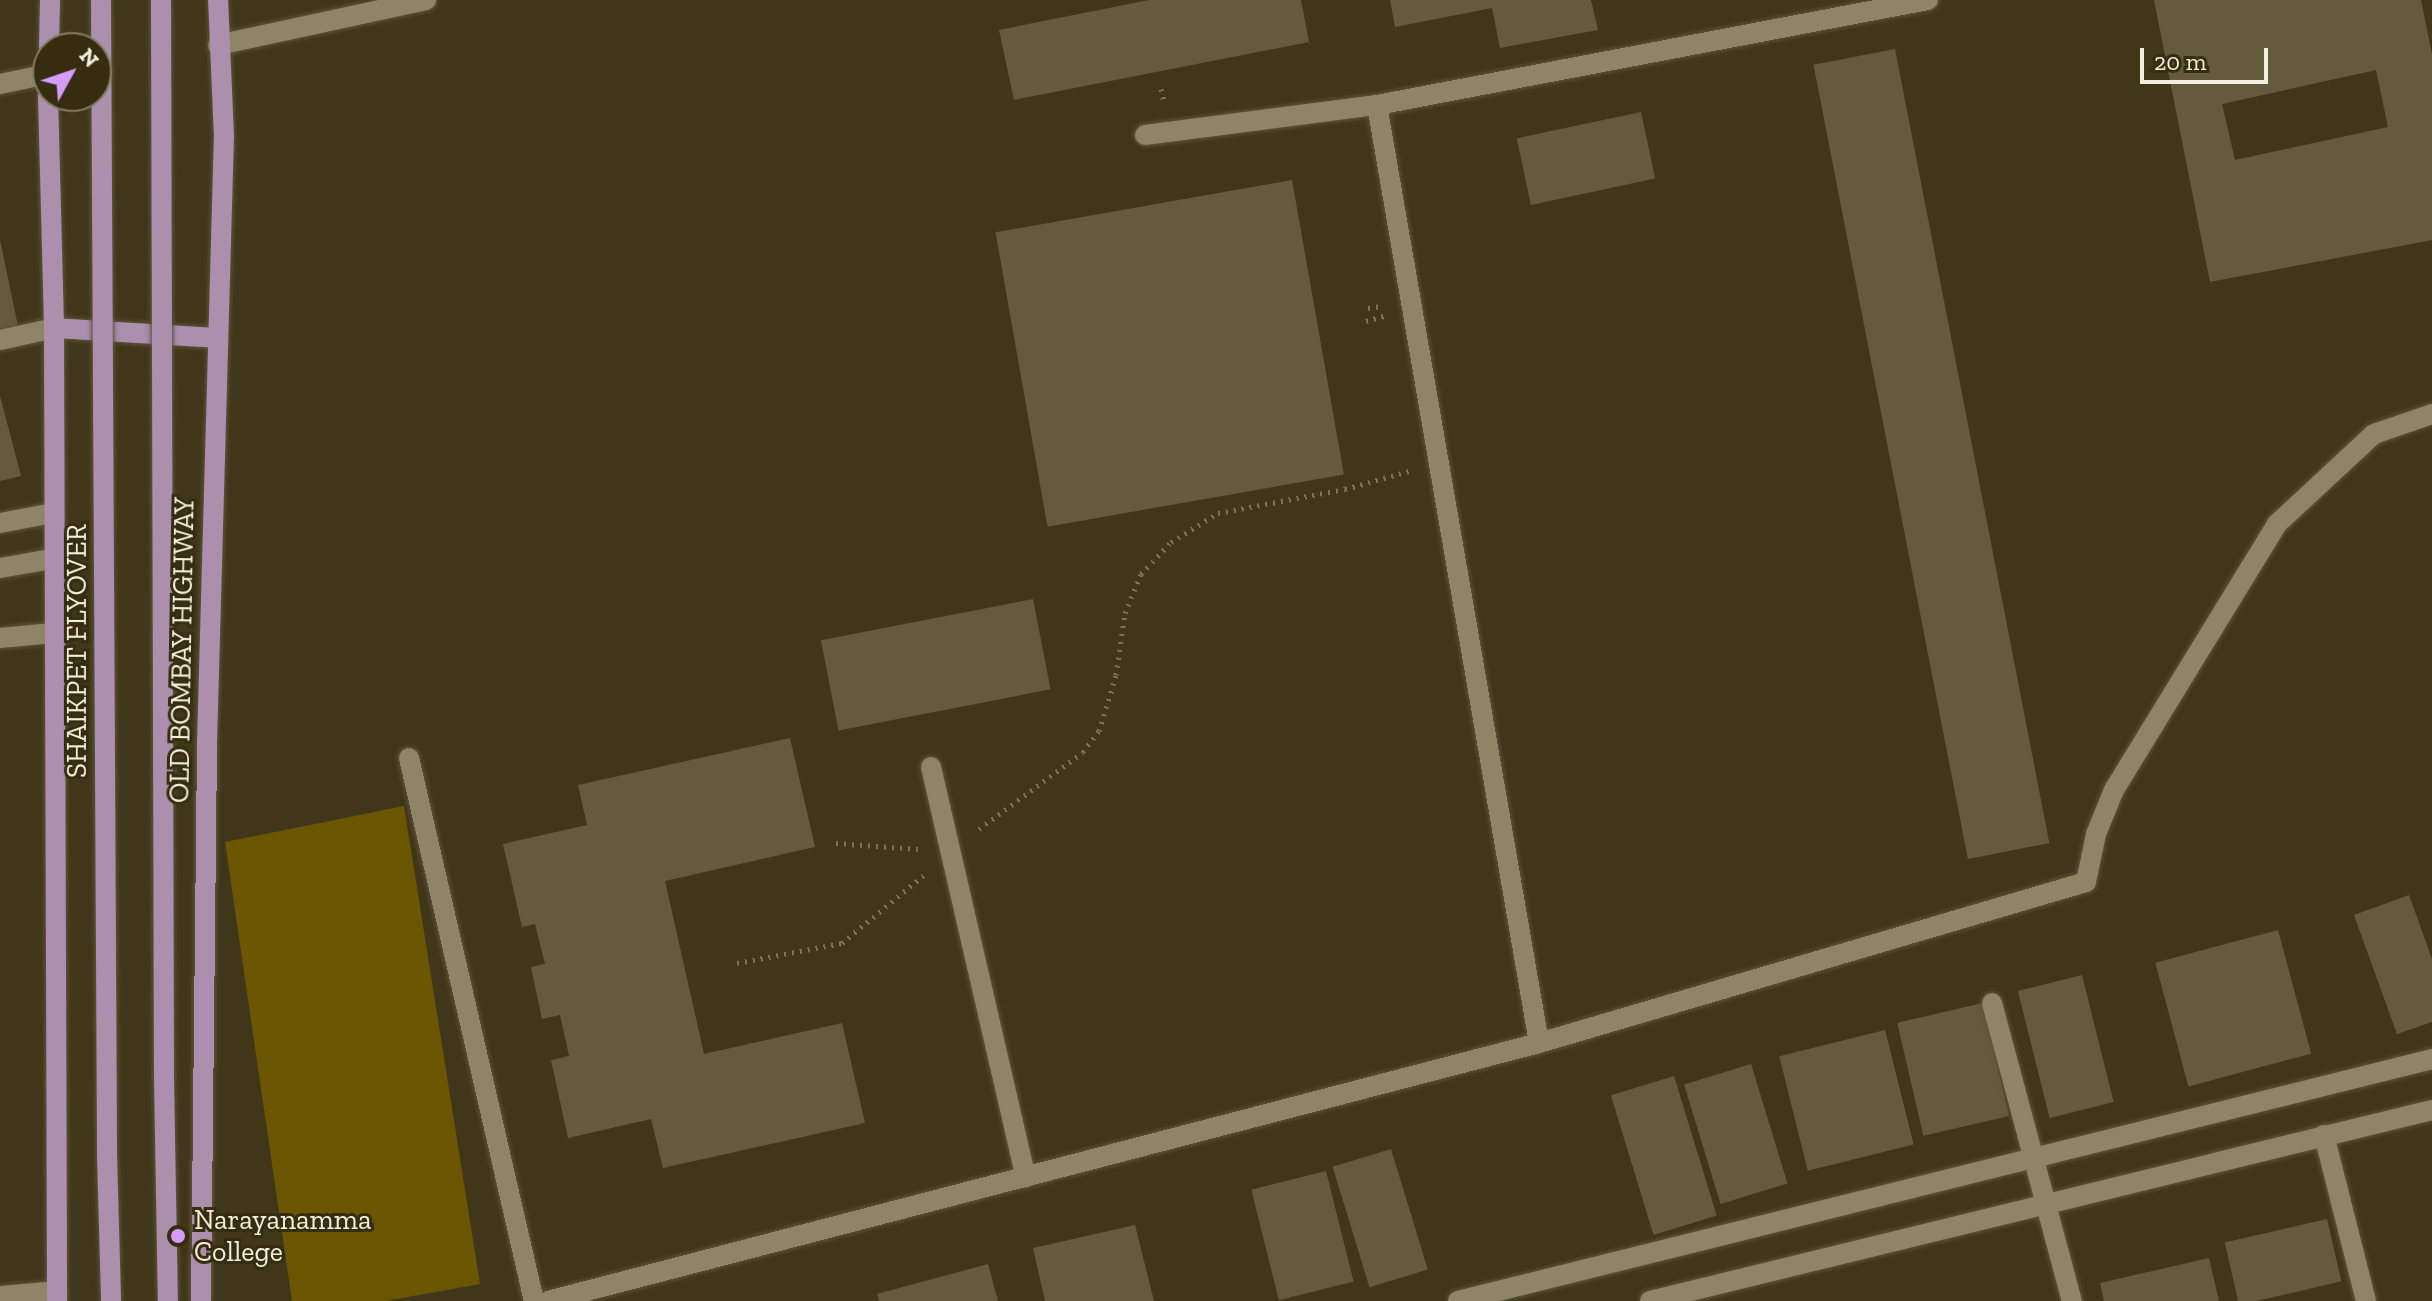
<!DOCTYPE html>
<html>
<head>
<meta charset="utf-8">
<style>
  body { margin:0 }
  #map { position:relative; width:2432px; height:1301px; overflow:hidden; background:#40371b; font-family:"Zilla Slab",serif }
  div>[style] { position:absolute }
  .green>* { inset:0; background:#6b5600 }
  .building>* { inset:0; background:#645b3e; transform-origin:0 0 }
  .path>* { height:5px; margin-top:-2.5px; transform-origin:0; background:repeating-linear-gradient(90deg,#7a735a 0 2px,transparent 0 8px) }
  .roads { filter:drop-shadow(0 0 2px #5c543c) drop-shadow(0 0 2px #5c543c) }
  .minor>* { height:20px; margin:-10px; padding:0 10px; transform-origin:10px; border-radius:10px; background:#8e8466 }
  .major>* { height:20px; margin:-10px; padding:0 10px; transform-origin:10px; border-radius:10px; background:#ab8fad }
  .bridges { filter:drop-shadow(0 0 2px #5c543c) drop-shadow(0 0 2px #5c543c) }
  .major-bridge>* { height:20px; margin:-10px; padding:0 10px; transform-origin:10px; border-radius:10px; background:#ab8fad }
  .dots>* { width:22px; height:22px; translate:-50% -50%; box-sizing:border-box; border:4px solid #362d11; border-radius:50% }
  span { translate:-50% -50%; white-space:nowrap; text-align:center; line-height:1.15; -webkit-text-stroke:6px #362d11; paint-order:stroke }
  .street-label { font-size:28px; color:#f3eedd }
  .poi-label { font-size:28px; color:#f3eedd }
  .left { translate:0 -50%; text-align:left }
  .north { position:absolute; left:32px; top:32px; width:80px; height:80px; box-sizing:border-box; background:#362d11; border:2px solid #827a63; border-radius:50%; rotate:50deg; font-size:22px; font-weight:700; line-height:32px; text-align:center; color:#f3eedd }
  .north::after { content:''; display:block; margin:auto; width:28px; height:36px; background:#d59cfb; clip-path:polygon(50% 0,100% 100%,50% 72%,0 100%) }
  .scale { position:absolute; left:2140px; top:48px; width:128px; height:36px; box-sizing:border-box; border:4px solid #f3eedd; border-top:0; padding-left:10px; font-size:24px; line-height:28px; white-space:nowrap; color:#f3eedd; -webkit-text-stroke:6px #362d11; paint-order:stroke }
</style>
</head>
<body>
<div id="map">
  <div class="green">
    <i style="clip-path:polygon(404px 806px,480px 1284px,386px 1301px,292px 1301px,225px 842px)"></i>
  </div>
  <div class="building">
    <i style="clip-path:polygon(1149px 0,1301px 0,1309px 42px,1014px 100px,999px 30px)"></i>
    <i style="clip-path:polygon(1390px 0,1591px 0,1598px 30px,1500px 48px,1492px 8px,1395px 27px)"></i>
    <i style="clip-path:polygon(evenodd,2154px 0,2421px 0,2432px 54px,2432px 240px,2210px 282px,2154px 0,2376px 70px,2388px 127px,2235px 160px,2222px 104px,2376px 70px)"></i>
    <i style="left:1895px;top:49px;width:809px;height:83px;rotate:79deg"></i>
    <i style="left:1641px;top:112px;width:68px;height:127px;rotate:78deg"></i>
    <i style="left:1292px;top:180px;width:299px;height:301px;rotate:80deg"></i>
    <i style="clip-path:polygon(0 240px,19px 331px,0 334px)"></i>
    <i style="clip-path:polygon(0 396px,21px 476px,0 481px)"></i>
    <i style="left:1033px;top:599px;width:92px;height:216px;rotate:79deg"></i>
    <i style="clip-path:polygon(790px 738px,815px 847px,665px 881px,704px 1054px,842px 1023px,865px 1123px,663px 1168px,651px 1119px,568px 1138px,551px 1060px,569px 1056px,560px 1015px,542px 1019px,531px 967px,545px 964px,535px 924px,522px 927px,503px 844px,587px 825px,578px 785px)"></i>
    <i style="clip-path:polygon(2409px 895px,2432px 959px,2432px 1022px,2397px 1034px,2354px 915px)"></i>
    <i style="left:2278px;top:930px;width:128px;height:127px;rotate:75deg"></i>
    <i style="left:2082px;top:975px;width:131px;height:66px;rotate:76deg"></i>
    <i style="left:1983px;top:1003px;width:116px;height:88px;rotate:77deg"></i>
    <i style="left:1885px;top:1030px;width:118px;height:109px;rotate:76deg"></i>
    <i style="left:1751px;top:1064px;width:125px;height:70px;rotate:73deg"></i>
    <i style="left:1674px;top:1076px;width:146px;height:66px;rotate:73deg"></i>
    <i style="left:1391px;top:1149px;width:126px;height:61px;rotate:73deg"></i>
    <i style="left:1326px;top:1171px;width:114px;height:77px;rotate:76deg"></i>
    <i style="left:2327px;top:1219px;width:64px;height:105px;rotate:77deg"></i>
    <i style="clip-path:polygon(1135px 1225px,1154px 1301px,1045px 1301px,1033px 1248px)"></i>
    <i style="clip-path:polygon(2209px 1258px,2219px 1301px,2104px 1301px,2100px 1283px)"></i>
    <i style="clip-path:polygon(988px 1264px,998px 1301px,879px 1301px,877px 1294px)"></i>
  </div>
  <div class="path">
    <i style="left:1161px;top:89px;width:11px;rotate:75deg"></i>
    <i style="left:1368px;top:308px;width:14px;rotate:-8deg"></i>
    <i style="left:1366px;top:321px;width:19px;rotate:-16deg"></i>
    <i style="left:979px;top:829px;width:129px;rotate:-36.5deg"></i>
    <i style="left:1083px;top:752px;width:26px;rotate:-53deg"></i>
    <i style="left:1099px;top:731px;width:59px;rotate:-73.1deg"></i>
    <i style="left:1116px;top:675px;width:63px;rotate:-81.7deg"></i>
    <i style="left:1125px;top:613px;width:42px;rotate:-67.7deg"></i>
    <i style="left:1141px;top:574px;width:44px;rotate:-46.8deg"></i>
    <i style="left:1171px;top:542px;width:55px;rotate:-31.7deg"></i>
    <i style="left:1218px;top:513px;width:129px;rotate:-10.7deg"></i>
    <i style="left:1345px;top:489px;width:66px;rotate:-15.7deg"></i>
    <i style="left:836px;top:843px;width:82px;rotate:4.2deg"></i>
    <i style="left:737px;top:963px;width:107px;rotate:-10.8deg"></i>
    <i style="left:842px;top:943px;width:108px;rotate:-39.7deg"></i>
  </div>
  <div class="roads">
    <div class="minor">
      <i style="left:218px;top:45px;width:213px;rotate:-12.2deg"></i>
      <i style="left:0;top:84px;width:49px;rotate:-11.8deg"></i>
      <i style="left:1377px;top:105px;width:952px;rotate:80.2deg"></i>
      <i style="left:1145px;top:135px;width:234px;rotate:-7.4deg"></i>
      <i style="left:1377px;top:105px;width:561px;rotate:-10.79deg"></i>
      <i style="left:0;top:340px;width:55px;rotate:-12.5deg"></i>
      <i style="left:0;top:523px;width:54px;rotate:-10.7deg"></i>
      <i style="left:0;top:568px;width:53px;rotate:-9.8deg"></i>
      <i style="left:0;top:638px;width:53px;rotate:-5.4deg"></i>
      <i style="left:409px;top:758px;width:557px;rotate:77.04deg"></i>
      <i style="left:931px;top:767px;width:421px;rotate:77deg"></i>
      <i style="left:1992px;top:1003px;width:309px;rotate:75deg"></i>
      <i style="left:2324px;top:1135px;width:171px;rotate:75.8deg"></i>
      <i style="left:0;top:1296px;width:57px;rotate:-5deg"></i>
      <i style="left:548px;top:1301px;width:1024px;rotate:-14.59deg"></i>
      <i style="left:1539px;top:1043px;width:570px;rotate:-16.4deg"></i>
      <i style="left:2086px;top:882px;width:49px;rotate:-78.2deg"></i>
      <i style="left:2096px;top:834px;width:48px;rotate:-67.8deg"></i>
      <i style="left:2114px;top:790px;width:312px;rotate:-58.5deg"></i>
      <i style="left:2277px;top:524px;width:132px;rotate:-42.9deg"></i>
      <i style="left:2374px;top:434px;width:61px;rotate:-19deg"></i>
      <i style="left:1458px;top:1301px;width:1004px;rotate:-13.95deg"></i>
      <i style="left:1650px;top:1301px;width:805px;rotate:-13.73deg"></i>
    </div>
    <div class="major">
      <i style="left:49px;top:48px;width:48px;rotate:-88.8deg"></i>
      <i style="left:48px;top:72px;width:3px;rotate:90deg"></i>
      <i style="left:48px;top:96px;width:232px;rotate:88.5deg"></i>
      <i style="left:54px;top:328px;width:973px;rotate:89.82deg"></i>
      <i style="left:54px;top:328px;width:164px;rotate:3.5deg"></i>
      <i style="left:201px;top:1301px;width:558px;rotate:-89.38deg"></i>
      <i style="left:207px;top:743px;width:607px;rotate:-88.4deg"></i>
      <i style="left:224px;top:136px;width:136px;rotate:-92.5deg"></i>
    </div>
  </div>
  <div class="bridges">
    <div class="major-bridge">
      <i style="left:101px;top:0;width:1155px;rotate:89.7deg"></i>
      <i style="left:107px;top:1155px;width:146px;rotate:88.4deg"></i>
      <i style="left:161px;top:0;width:1078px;rotate:89.84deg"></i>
      <i style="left:164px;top:1078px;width:223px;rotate:89deg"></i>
    </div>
  </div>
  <div class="dots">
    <i style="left:178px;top:1236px;background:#d59cfb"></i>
  </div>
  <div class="street-label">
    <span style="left:182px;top:650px;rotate:-89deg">OLD BOMBAY HIGHWAY</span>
    <span style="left:77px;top:651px;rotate:-90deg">SHAIKPET FLYOVER</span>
  </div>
  <div class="poi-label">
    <span class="left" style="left:194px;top:1236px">Narayanamma<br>College</span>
  </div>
  <div class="north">N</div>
  <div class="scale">20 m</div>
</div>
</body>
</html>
